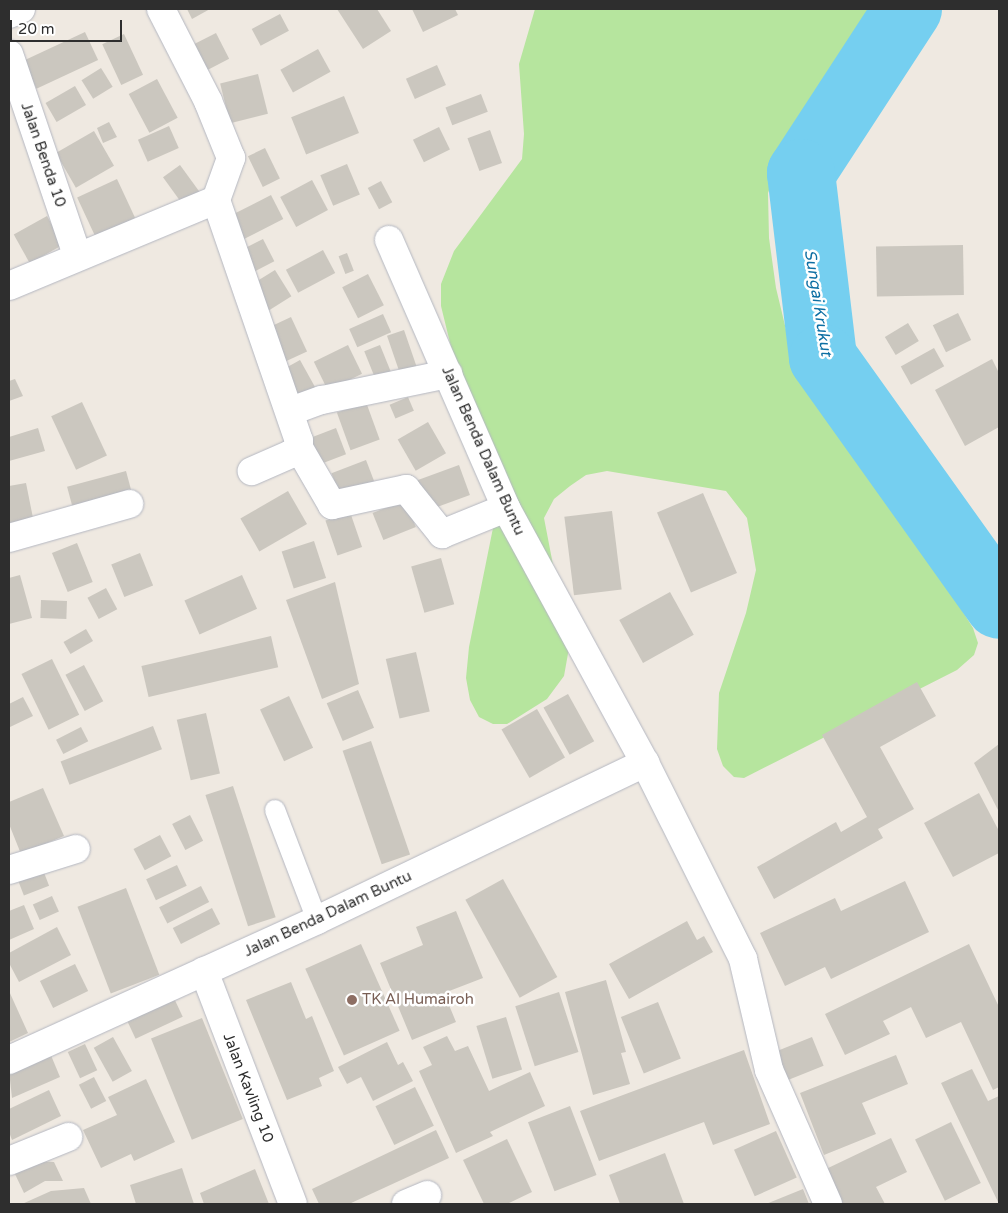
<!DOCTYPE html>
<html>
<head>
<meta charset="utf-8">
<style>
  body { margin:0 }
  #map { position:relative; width:1008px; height:1213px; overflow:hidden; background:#efe9e1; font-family:"Varela Round",sans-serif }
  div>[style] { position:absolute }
  .green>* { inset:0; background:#b6e59e }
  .river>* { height:68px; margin:-34px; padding:0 34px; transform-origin:34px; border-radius:34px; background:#75cff0 }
  .building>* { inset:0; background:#cbc7bf; transform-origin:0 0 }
  .roads { filter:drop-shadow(0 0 1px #b4b7c1) drop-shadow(0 0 1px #b4b7c1) }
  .service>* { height:20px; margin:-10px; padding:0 10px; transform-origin:10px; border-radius:10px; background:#fff }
  .minor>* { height:28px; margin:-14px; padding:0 14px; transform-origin:14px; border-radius:14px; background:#fff }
  .dots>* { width:14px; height:14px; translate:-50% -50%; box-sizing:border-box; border:2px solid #fff; border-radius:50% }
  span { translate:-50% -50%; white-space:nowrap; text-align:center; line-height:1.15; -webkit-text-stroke:5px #fff; paint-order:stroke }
  .street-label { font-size:15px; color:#2e2e2e }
  .education-label { font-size:15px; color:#785e54 }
  .left { translate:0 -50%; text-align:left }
  .water-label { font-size:16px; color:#0d6fa3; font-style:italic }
  .frame { position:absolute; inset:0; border:10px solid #2e2e2e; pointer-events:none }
  .scale { position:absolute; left:10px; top:20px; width:112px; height:22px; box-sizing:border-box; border:2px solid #2e2e2e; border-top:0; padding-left:6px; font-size:15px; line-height:18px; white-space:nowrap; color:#2e2e2e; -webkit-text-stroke:4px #fff; paint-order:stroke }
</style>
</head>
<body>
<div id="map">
  <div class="green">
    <i style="clip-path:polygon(535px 9px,878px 9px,796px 120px,768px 193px,769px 238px,776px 288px,788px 338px,824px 407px,946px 585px,973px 628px,978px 643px,974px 655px,957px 670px,744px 778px,734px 777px,723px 766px,717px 749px,719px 693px,746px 613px,756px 570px,747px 518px,726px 491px,607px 471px,586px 475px,570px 486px,554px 499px,544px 518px,569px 648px,564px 676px,547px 699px,507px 724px,493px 724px,479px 717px,470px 700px,466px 678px,469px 647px,494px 523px,441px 306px,441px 284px,454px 251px,522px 159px,524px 134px,519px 64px)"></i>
  </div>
  <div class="river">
    <i style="left:908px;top:9px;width:196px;rotate:123.1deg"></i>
    <i style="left:801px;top:173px;width:186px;rotate:83.2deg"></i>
    <i style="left:823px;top:358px;width:303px;rotate:54.5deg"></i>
  </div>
  <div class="building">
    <i style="clip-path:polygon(187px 9px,210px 9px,192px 19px)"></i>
    <i style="clip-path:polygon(337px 9px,377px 9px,391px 31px,363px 49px)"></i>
    <i style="clip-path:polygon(412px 9px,455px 9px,458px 15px,423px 32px)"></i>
    <i style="left:280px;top:14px;width:19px;height:32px;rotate:62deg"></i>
    <i style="left:85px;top:32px;width:31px;height:68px;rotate:65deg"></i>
    <i style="left:216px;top:33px;width:29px;height:26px;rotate:63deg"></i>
    <i style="left:124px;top:34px;width:45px;height:24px;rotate:65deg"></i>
    <i style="left:318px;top:49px;width:26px;height:43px;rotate:61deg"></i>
    <i style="left:437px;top:65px;width:22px;height:34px;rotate:66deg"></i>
    <i style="left:101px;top:68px;width:22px;height:23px;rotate:58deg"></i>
    <i style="left:258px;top:74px;width:41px;height:39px;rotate:76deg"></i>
    <i style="left:157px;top:79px;width:44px;height:32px;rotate:62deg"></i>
    <i style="left:75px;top:86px;width:22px;height:34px;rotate:60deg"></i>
    <i style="left:481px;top:94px;width:19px;height:38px;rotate:69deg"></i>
    <i style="left:344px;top:96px;width:40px;height:57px;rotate:68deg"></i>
    <i style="clip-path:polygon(109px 122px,117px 137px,103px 143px,97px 128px)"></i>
    <i style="left:169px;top:126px;width:24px;height:34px;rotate:66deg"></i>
    <i style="left:439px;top:127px;width:25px;height:29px;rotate:64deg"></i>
    <i style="left:490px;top:130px;width:35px;height:24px;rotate:70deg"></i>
    <i style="left:94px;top:131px;width:40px;height:44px;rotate:60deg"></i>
    <i style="left:265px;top:148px;width:34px;height:19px;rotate:64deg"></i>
    <i style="left:347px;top:164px;width:33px;height:29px;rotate:67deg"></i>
    <i style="left:180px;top:165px;width:39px;height:21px;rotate:54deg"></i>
    <i style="left:117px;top:179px;width:43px;height:44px;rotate:65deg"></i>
    <i style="left:312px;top:180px;width:34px;height:36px;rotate:62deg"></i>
    <i style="left:381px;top:181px;width:24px;height:15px;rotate:62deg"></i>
    <i style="left:271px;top:195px;width:27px;height:48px;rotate:63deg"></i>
    <i style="left:47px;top:216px;width:33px;height:38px;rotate:61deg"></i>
    <i style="left:263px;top:239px;width:25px;height:26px;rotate:63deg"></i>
    <i style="left:963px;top:245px;width:50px;height:87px;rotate:89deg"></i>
    <i style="left:323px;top:250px;width:26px;height:42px;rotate:62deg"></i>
    <i style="left:347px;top:253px;width:19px;height:9px;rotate:69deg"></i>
    <i style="left:275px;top:270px;width:31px;height:30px;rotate:58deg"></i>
    <i style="left:368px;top:274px;width:35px;height:29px;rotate:63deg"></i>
    <i style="left:958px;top:313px;width:30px;height:28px;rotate:64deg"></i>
    <i style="left:383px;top:314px;width:20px;height:37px;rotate:66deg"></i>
    <i style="left:291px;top:317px;width:38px;height:30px;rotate:65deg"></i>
    <i style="left:908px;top:323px;width:21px;height:27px;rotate:59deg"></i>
    <i style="left:404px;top:330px;width:46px;height:18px;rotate:71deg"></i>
    <i style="left:348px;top:345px;width:32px;height:38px;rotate:64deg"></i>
    <i style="left:380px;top:345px;width:38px;height:17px;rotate:68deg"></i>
    <i style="left:934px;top:348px;width:21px;height:38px;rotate:61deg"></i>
    <i style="clip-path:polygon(992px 359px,999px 373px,999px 427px,965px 446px,935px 390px)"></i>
    <i style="left:300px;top:360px;width:39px;height:20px;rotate:61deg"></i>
    <i style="clip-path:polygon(15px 379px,23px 396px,9px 401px,9px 381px)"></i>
    <i style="left:408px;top:397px;width:15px;height:20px;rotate:67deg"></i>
    <i style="left:82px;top:402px;width:59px;height:34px;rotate:65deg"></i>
    <i style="left:366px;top:402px;width:40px;height:31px;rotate:70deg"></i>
    <i style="left:428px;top:422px;width:36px;height:35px;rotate:60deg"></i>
    <i style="clip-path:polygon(38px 428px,45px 451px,9px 461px,9px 437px)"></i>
    <i style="left:336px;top:428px;width:28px;height:30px;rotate:69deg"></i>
    <i style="left:366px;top:460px;width:26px;height:37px;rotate:69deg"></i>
    <i style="left:459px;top:465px;width:32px;height:48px;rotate:70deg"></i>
    <i style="left:126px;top:471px;width:27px;height:61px;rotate:75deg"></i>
    <i style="clip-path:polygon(26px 483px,33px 518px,9px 523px,9px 486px)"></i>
    <i style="left:288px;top:491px;width:38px;height:55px;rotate:60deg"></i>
    <i style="left:703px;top:493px;width:87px;height:50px;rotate:67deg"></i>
    <i style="left:405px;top:500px;width:29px;height:35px;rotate:68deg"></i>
    <i style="left:612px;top:511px;width:79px;height:48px;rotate:83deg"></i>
    <i style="left:350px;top:512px;width:37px;height:26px;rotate:71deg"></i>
    <i style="left:314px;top:541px;width:39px;height:34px;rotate:72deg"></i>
    <i style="left:77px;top:543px;width:42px;height:27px;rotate:68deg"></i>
    <i style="left:140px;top:553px;width:35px;height:31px;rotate:68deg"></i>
    <i style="left:441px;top:558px;width:48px;height:31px;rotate:74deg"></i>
    <i style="clip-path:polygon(20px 575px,32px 618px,9px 624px,9px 578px)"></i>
    <i style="left:242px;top:575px;width:37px;height:63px;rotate:66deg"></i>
    <i style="clip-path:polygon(335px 582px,359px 684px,322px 699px,286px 600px)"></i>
    <i style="left:106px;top:588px;width:24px;height:21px;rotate:62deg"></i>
    <i style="left:670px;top:592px;width:49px;height:58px;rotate:61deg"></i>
    <i style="left:41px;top:600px;width:26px;height:18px;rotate:2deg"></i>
    <i style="left:86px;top:629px;width:14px;height:26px;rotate:60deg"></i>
    <i style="left:271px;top:636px;width:32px;height:133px;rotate:77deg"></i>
    <i style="left:416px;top:652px;width:61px;height:31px;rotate:77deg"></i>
    <i style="left:52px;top:659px;width:62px;height:34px;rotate:64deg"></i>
    <i style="left:84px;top:665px;width:41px;height:21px;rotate:62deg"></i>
    <i style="clip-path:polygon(917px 682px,936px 716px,880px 747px,914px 809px,878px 829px,883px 838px,774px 899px,757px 867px,836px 822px,841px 832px,867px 817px,822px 735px)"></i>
    <i style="left:358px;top:690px;width:41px;height:34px;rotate:67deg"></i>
    <i style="left:568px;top:694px;width:54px;height:28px;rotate:61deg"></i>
    <i style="left:289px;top:696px;width:57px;height:32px;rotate:65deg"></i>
    <i style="clip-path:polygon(23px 697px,33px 716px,10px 727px,9px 704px)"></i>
    <i style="left:537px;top:709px;width:56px;height:41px;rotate:60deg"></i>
    <i style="left:206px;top:713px;width:62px;height:30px;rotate:77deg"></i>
    <i style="left:153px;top:726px;width:25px;height:99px;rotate:69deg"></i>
    <i style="left:81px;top:727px;width:16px;height:28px;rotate:63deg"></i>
    <i style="left:371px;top:741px;width:120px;height:30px;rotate:71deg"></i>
    <i style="clip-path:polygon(999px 744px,999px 812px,974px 763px)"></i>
    <i style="left:233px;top:786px;width:138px;height:29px;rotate:72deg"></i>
    <i style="clip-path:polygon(43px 788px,64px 836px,21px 854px,9px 824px,9px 802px)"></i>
    <i style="clip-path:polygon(979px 793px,999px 831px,999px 853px,953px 877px,924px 823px)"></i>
    <i style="left:190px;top:815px;width:29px;height:20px;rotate:63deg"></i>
    <i style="left:160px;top:835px;width:24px;height:30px;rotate:62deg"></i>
    <i style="left:177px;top:865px;width:23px;height:34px;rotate:65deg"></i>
    <i style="left:43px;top:870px;width:17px;height:27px;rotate:69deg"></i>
    <i style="left:503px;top:879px;width:112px;height:43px;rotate:61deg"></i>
    <i style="clip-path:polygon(905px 881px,929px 932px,831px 979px,825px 967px,785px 986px,760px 933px,835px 898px,841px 911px)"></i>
    <i style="left:201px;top:886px;width:18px;height:47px;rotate:63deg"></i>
    <i style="left:126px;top:888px;width:93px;height:52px;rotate:69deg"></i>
    <i style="left:52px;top:896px;width:17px;height:21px;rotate:66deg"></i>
    <i style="clip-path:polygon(24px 905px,34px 929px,9px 940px,9px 911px)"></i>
    <i style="left:212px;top:908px;width:18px;height:44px;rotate:63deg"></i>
    <i style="clip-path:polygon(456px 911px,483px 978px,444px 993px,456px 1022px,412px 1040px,380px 963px,423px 945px,416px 927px)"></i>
    <i style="clip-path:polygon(687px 921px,697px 940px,704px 936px,713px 952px,629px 999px,609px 964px)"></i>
    <i style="clip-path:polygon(57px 927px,71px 955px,19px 982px,9px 963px,9px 953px)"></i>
    <i style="left:361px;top:944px;width:95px;height:61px;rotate:66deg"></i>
    <i style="clip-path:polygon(969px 944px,999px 1007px,999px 1087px,993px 1090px,961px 1022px,926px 1038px,911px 1007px,883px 1021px,890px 1034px,845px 1055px,825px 1014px)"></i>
    <i style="left:75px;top:964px;width:30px;height:39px;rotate:64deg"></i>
    <i style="clip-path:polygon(606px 980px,626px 1052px,621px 1053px,630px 1084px,593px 1095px,565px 992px)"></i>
    <i style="clip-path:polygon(291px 982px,306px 1019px,312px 1016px,334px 1071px,319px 1078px,322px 1086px,287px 1100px,246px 1000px)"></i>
    <i style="clip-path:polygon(9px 991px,28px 1033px,9px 1042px)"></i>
    <i style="left:559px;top:992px;width:63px;height:46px;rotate:72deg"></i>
    <i style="left:173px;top:996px;width:23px;height:52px;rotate:65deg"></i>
    <i style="left:658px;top:1002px;width:61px;height:40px;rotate:68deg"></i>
    <i style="left:506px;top:1017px;width:55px;height:31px;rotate:73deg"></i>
    <i style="left:202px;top:1018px;width:109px;height:55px;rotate:68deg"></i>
    <i style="clip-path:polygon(447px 1036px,455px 1051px,468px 1046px,489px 1091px,530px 1072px,545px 1106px,490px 1132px,493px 1136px,456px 1153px,419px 1071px,432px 1065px,423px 1047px)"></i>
    <i style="left:113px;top:1037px;width:39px;height:22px;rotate:61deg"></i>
    <i style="left:812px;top:1037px;width:31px;height:43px;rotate:68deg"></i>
    <i style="clip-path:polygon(387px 1042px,398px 1065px,403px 1062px,413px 1081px,373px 1101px,361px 1077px,347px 1084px,338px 1067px)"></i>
    <i style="left:85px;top:1044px;width:29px;height:19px;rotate:65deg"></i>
    <i style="clip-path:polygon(744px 1050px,770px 1124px,713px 1145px,704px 1122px,599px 1161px,580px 1111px)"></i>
    <i style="clip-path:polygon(50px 1053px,60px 1077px,12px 1098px,9px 1071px)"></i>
    <i style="clip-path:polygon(896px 1055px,908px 1084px,862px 1103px,876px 1134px,824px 1155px,800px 1093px)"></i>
    <i style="clip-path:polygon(972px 1069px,988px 1101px,999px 1096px,999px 1204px,941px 1083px)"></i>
    <i style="left:94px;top:1077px;width:27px;height:17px;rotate:63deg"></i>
    <i style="clip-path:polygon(146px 1079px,175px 1142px,134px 1161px,131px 1154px,101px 1168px,83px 1130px,117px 1115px,108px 1097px)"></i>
    <i style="left:415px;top:1087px;width:43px;height:44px;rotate:64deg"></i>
    <i style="clip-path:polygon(49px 1090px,61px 1116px,12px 1140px,9px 1132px,9px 1109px)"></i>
    <i style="left:570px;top:1106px;width:74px;height:45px;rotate:69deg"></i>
    <i style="left:951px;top:1122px;width:68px;height:40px;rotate:64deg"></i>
    <i style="clip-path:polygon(436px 1130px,449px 1158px,349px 1204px,319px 1204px,312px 1189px)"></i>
    <i style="left:776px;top:1131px;width:51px;height:46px;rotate:66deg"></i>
    <i style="clip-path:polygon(891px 1138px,907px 1172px,876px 1187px,885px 1204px,843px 1204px,826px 1169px)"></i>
    <i style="clip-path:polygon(507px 1139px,532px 1192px,507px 1204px,484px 1204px,463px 1160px)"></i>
    <i style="clip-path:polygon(665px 1153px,684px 1204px,620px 1204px,609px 1175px)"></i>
    <i style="clip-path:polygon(34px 1161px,54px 1162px,63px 1181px,45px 1181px,24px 1193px,14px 1172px)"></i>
    <i style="clip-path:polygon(182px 1168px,194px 1204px,136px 1204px,130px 1185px)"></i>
    <i style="clip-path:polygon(255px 1169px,269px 1204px,204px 1204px,200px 1193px)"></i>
    <i style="clip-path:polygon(84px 1188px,91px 1204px,22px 1204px,51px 1191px)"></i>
    <i style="clip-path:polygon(803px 1189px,809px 1204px,766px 1204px)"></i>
  </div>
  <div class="roads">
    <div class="service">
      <i style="left:275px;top:810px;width:118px;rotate:69.1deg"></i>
    </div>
    <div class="minor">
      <i style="left:9px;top:14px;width:13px;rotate:-23deg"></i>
      <i style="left:9px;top:54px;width:212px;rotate:71.3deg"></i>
      <i style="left:216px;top:200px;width:255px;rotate:71deg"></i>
      <i style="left:299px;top:441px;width:7px;rotate:90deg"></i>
      <i style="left:299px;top:448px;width:10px;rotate:143deg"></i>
      <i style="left:291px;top:454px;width:43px;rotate:156.4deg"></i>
      <i style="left:389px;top:240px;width:292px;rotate:66.4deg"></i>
      <i style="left:506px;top:508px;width:290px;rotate:61.4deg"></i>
      <i style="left:645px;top:763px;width:219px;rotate:63.4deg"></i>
      <i style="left:743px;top:959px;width:114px;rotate:76.8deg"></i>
      <i style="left:769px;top:1070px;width:146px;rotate:66.2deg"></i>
      <i style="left:9px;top:286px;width:224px;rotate:-22.6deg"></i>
      <i style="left:216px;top:200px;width:45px;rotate:-70.3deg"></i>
      <i style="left:231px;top:158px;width:61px;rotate:-112deg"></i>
      <i style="left:208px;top:101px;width:103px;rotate:-117.1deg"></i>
      <i style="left:291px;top:411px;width:33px;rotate:-20deg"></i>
      <i style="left:322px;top:400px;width:129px;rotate:-11.7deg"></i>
      <i style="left:299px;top:448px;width:66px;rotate:59.9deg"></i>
      <i style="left:332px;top:505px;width:76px;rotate:-12.2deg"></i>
      <i style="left:406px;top:489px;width:58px;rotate:51.3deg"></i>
      <i style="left:442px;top:534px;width:69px;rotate:-22.1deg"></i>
      <i style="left:9px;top:538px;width:125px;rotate:-15.8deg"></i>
      <i style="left:9px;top:870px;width:70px;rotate:-17.4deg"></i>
      <i style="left:204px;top:971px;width:249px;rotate:69.1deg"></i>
      <i style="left:9px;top:1060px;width:338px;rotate:-24.4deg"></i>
      <i style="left:317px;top:920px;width:364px;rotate:-25.6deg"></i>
      <i style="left:9px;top:1161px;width:64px;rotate:-22.1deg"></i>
      <i style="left:406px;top:1204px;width:23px;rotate:-23deg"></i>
    </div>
  </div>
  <div class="dots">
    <i style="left:352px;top:1000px;background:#8d6e63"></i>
  </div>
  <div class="street-label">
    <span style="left:43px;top:155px;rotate:71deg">Jalan Benda 10</span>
    <span style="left:483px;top:451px;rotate:66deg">Jalan Benda Dalam Buntu</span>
    <span style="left:328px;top:914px;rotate:-25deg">Jalan Benda Dalam Buntu</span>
    <span style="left:248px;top:1088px;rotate:69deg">Jalan Kavling 10</span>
  </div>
  <div class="education-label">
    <span class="left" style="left:362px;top:1000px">TK Al Humairoh</span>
  </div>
  <div class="water-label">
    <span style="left:818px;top:303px;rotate:81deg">Sungai Krukut</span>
  </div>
  <div class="frame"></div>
  <div class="scale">20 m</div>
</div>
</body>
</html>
